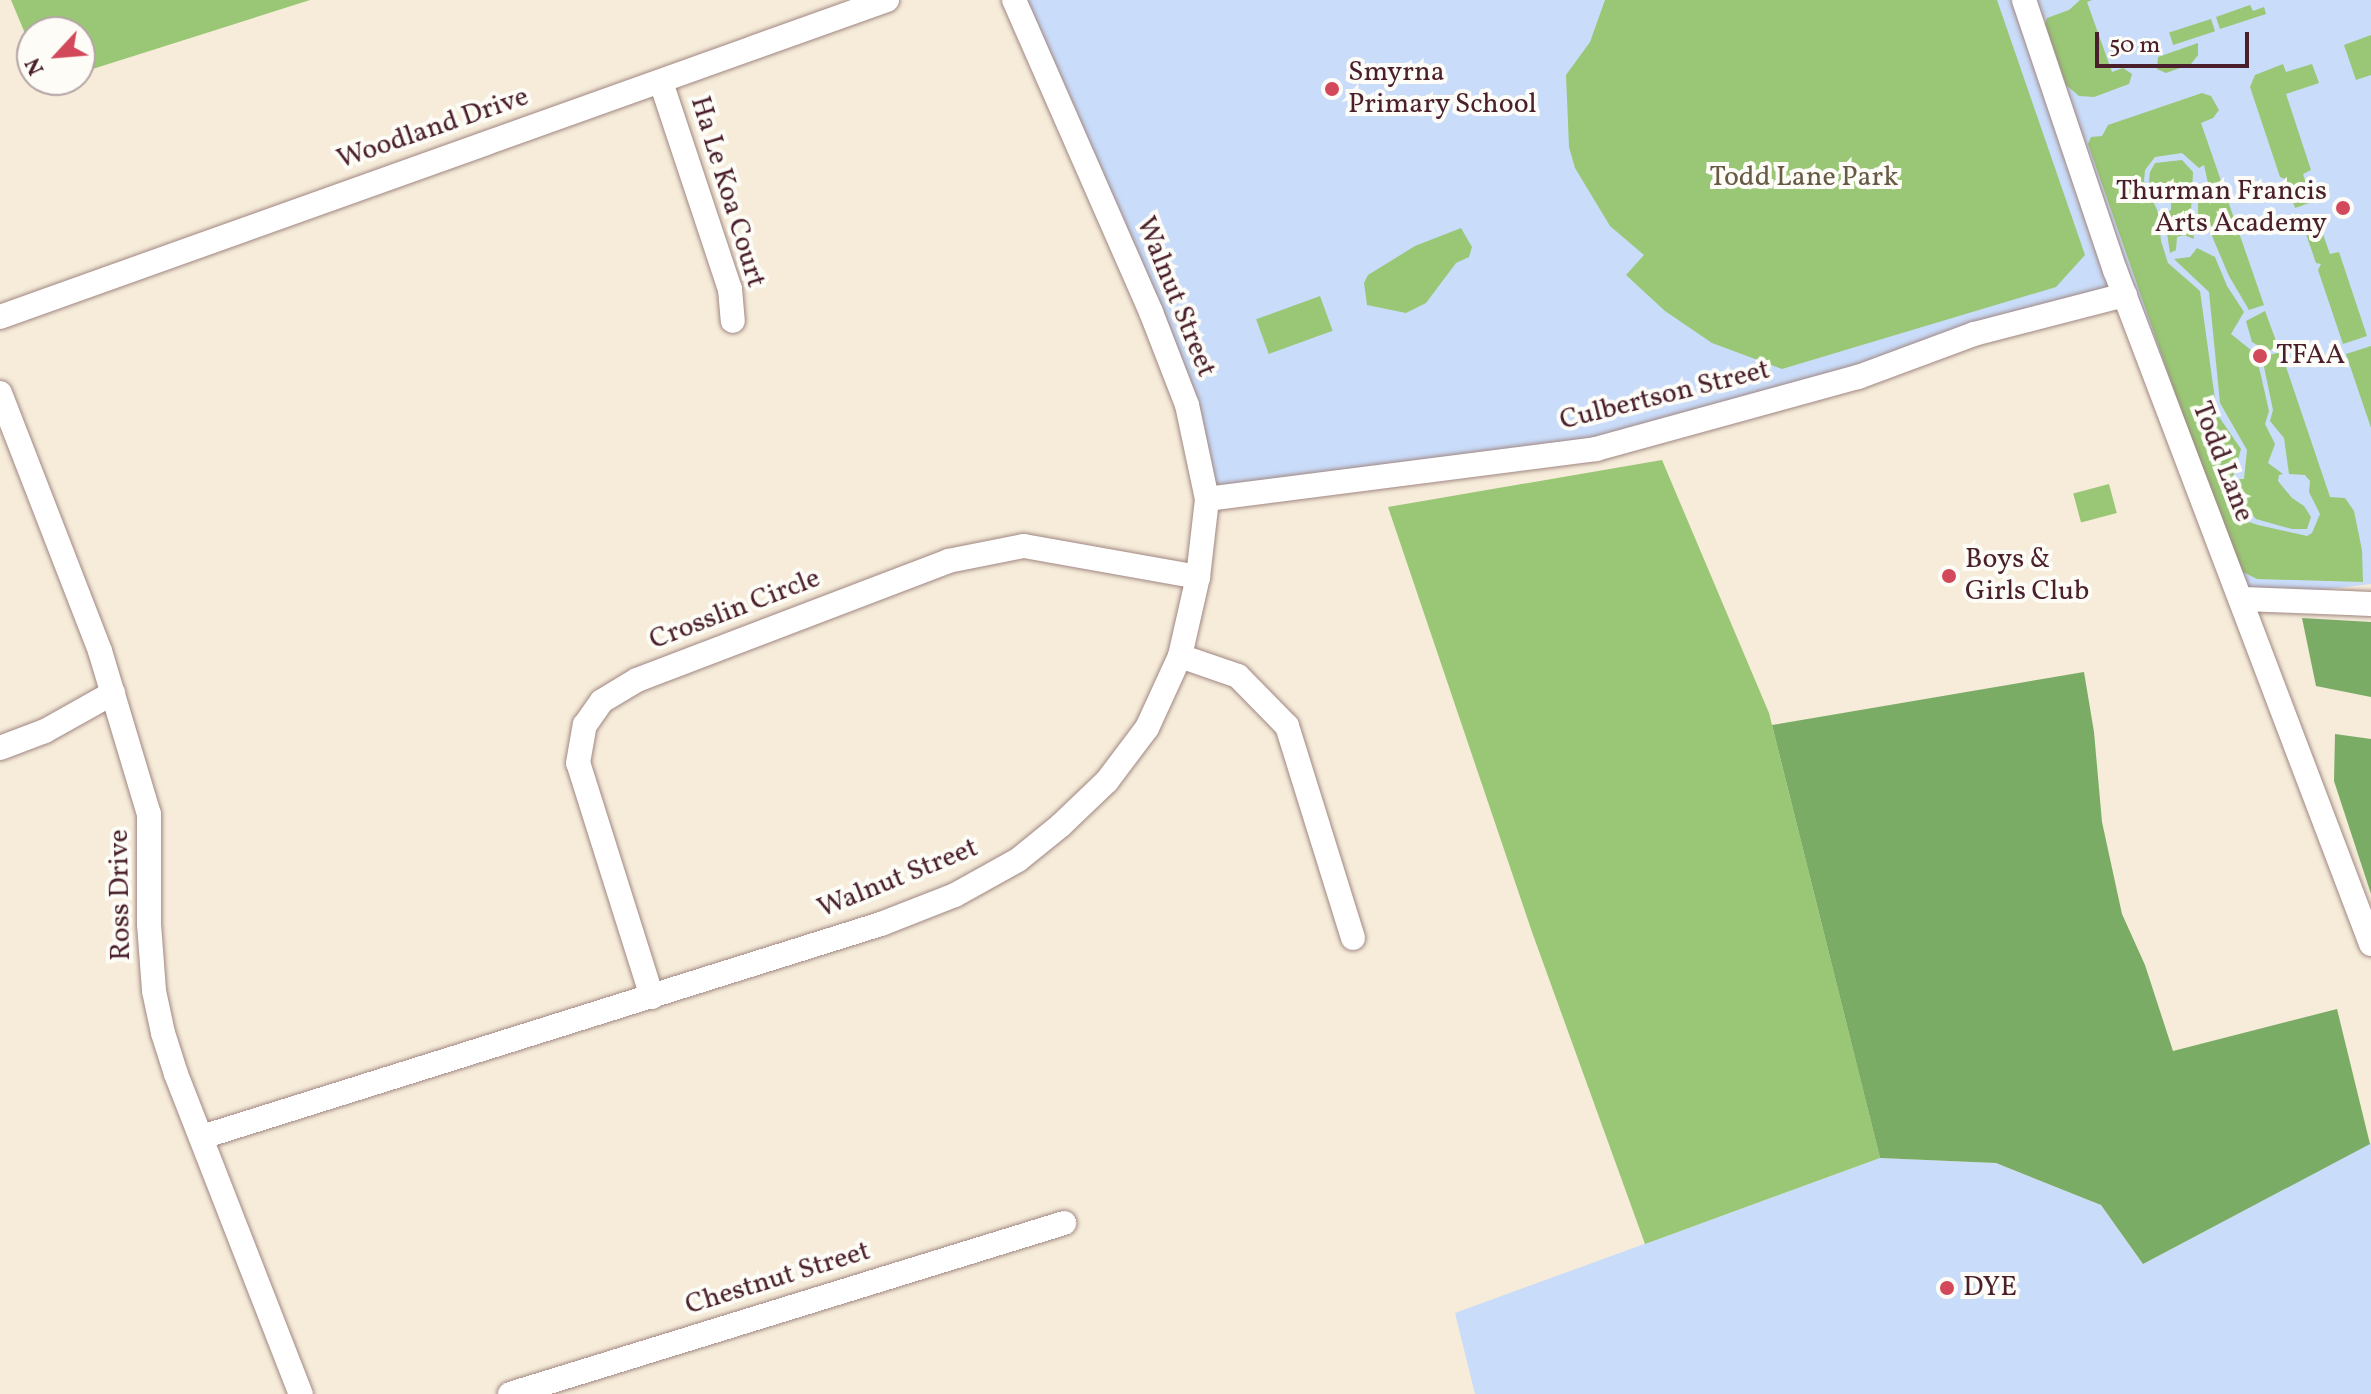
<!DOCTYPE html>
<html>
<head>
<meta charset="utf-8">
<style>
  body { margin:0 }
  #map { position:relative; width:2371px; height:1394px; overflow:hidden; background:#f6ecd9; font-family:Vollkorn,serif }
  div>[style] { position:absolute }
  .built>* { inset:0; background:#c9dcf9 }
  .green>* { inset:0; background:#99c775; transform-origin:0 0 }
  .forest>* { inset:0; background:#7aac66 }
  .roads { filter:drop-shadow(0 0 2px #a08682) drop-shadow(0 0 2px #a08682) }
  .minor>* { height:24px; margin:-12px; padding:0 12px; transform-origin:12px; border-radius:12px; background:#fff }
  .dots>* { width:22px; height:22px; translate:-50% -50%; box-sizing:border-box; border:4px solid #fdfcf7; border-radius:50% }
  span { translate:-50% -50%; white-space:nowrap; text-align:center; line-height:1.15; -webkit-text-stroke:8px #fdfcf7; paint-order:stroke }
  .poi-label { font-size:28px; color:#4a1f2b }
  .left { translate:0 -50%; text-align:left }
  .right { translate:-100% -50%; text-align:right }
  .street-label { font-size:28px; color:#4a1f2b }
  .park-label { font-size:28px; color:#665a45 }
  .north { position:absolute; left:16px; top:16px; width:80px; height:80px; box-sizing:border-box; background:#fdfcf7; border:2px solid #b5a4a5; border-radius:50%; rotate:244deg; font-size:22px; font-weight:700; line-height:32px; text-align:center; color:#4a1f2b }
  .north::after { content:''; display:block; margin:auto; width:28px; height:36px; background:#d1495b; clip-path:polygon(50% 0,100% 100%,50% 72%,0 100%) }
  .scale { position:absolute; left:2095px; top:32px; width:154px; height:36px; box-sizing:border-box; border:4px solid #4a1f2b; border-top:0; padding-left:10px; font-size:24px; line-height:28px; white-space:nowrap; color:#4a1f2b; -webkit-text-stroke:6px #fdfcf7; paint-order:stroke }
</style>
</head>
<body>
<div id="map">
  <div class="built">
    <i style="clip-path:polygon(1014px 0,2371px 0,2371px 584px,2243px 599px,2125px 295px,1596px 449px,1207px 499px,1187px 405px)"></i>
    <i style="clip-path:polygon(2371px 1143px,2371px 1394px,1475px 1394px,1455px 1313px,1880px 1158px,1996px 1163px,2101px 1205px,2143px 1264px)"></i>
  </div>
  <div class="green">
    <i style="clip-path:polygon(11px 0,310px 0,80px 73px,80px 32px,32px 32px,32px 50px)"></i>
    <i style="clip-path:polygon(1605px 0,1997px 0,2085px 255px,2056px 287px,1782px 369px,1712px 343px,1665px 311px,1626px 275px,1644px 255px,1610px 226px,1575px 168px,1569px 147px,1566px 75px,1590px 42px)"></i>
    <i style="clip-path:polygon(2080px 0,2092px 0,2087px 2px,2112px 72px,2123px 68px,2132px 74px,2129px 84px,2094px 97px,2079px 96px,2066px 85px,2045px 24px,2047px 18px,2069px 10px)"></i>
    <i style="clip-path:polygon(2250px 5px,2253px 11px,2264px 7px,2266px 14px,2220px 29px,2216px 17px)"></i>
    <i style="left:2211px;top:19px;width:13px;height:44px;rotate:72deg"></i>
    <i style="clip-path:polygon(2371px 35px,2371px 75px,2356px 80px,2344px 45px)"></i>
    <i style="clip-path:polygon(2198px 43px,2198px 55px,2191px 64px,2166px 73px,2157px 69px,2158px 57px)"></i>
    <i style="clip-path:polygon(2283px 64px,2286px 72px,2312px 64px,2319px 83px,2286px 94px,2311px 170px,2303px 174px,2312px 202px,2295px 208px,2285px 179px,2280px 177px,2250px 87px,2255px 75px)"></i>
    <i style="clip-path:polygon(2202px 93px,2211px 96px,2219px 110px,2213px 118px,2201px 123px,2264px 305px,2249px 310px,2229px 276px,2209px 229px,2204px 220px,2198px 219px,2198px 191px,2206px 189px,2208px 183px,2204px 165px,2199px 168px,2182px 153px,2155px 157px,2145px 170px,2144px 181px,2158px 212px,2161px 241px,2168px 263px,2200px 291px,2217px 414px,2241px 449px,2232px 481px,2239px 510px,2249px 522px,2258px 525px,2307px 536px,2312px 533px,2320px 514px,2309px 492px,2310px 481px,2305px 475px,2289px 474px,2284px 438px,2270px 421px,2273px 410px,2262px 357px,2281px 352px,2330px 497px,2345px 498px,2354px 511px,2362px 550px,2363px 582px,2257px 579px,2243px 572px,2211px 496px,2088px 144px,2091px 137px,2102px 136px,2108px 125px)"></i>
    <i style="clip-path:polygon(2182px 160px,2193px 172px,2191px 212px,2194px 239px,2184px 235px,2177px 237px,2176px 250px,2170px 253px,2164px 213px,2171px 210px,2171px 199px,2164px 192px,2156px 197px,2149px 181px,2150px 172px,2155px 163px)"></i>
    <i style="clip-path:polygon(2320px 226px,2330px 254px,2339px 252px,2367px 336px,2343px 344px,2318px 270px,2321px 264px,2316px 263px,2305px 231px)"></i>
    <i style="clip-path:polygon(1461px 228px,1472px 247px,1469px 257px,1456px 263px,1426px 303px,1406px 313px,1367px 305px,1364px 283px,1368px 275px,1415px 246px)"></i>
    <i style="clip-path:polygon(2197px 248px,2215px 257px,2227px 286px,2244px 312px,2231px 334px,2256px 354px,2269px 411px,2265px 424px,2275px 444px,2268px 463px,2283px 474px,2279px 475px,2278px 481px,2292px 498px,2304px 506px,2311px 517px,2307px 529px,2292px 529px,2256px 519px,2241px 502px,2237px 486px,2239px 479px,2244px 479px,2247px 450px,2220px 403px,2209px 292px,2174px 259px,2190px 257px)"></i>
    <i style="left:1320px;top:296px;width:37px;height:68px;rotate:70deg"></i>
    <i style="clip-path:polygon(2265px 311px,2279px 349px,2266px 350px,2252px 342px,2246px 321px)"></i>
    <i style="clip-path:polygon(2371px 346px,2371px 428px,2346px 354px)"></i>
    <i style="clip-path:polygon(1662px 460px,1769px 713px,1880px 1158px,1645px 1244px,1532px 932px,1388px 507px)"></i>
    <i style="left:2109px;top:484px;width:30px;height:37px;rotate:75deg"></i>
  </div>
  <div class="forest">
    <i style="clip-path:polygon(2302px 618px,2371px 622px,2371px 697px,2316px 686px)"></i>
    <i style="clip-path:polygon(2084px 672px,2094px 732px,2102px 822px,2122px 914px,2145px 965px,2173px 1051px,2337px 1009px,2370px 1144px,2143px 1264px,2101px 1205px,1996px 1163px,1880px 1158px,1772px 725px)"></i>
    <i style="clip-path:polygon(2335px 734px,2371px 739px,2371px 894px,2334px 781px)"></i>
  </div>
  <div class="roads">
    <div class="minor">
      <i style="left:2024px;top:0;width:285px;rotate:71.4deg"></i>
      <i style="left:2115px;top:270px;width:721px;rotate:69.2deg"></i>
      <i style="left:661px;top:82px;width:218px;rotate:71.6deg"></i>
      <i style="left:730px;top:289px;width:32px;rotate:85deg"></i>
      <i style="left:0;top:317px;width:942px;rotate:-19.67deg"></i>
      <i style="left:0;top:393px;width:277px;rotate:68.8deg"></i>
      <i style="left:100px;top:651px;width:170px;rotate:73.3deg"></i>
      <i style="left:149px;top:814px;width:110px;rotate:90deg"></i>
      <i style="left:149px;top:924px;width:67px;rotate:85.7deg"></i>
      <i style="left:154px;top:991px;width:43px;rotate:77.9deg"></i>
      <i style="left:163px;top:1033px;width:43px;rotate:72.4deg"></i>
      <i style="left:176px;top:1074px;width:344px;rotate:68.7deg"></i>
      <i style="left:1207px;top:499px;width:392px;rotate:-7.3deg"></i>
      <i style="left:1596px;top:449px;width:272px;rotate:-15.4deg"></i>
      <i style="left:1858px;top:377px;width:124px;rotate:-20.3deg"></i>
      <i style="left:1974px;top:334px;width:156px;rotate:-14.5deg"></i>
      <i style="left:2243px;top:599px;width:128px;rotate:2.2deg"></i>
      <i style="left:1180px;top:656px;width:61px;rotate:19deg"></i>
      <i style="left:1238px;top:676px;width:70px;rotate:45.6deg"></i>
      <i style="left:1287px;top:726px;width:222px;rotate:72.7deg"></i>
      <i style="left:0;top:748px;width:48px;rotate:-20.7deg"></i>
      <i style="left:45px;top:731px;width:78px;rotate:-29.2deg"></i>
      <i style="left:652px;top:997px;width:245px;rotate:-107.5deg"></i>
      <i style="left:578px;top:763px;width:39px;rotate:-80deg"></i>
      <i style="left:585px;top:725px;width:29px;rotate:-55deg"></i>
      <i style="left:602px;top:701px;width:41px;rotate:-31deg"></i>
      <i style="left:637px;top:680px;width:333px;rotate:-20.9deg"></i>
      <i style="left:948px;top:561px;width:77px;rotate:-11.2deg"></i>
      <i style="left:1024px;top:546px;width:177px;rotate:10.1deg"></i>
      <i style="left:202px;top:1137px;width:712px;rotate:-17.42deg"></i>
      <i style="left:881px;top:924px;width:79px;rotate:-21.4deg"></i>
      <i style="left:955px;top:895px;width:72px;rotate:-29.1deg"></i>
      <i style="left:1018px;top:860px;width:55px;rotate:-39.1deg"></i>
      <i style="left:1061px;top:825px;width:64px;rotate:-43.7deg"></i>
      <i style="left:1107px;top:781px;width:66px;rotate:-53deg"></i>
      <i style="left:1147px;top:728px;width:79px;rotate:-65.4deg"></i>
      <i style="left:1180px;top:656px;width:81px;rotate:-77.2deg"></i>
      <i style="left:1198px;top:577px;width:79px;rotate:-83.4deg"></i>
      <i style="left:1207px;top:499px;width:96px;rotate:-102deg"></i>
      <i style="left:1187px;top:405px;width:100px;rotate:-111.2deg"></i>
      <i style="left:1151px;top:312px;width:341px;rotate:-113.7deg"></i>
      <i style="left:510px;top:1394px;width:580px;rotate:-17.15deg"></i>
    </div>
  </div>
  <div class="dots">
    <i style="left:1332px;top:89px;background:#d1495b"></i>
    <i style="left:2343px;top:208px;background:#d1495b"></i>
    <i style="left:2260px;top:356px;background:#d1495b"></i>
    <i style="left:1949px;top:576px;background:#d1495b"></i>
    <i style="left:1947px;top:1288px;background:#d1495b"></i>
  </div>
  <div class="poi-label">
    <span class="left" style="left:1348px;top:89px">Smyrna<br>Primary School</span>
    <span class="right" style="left:2327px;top:208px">Thurman Francis<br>Arts Academy</span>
    <span class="left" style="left:2276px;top:356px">TFAA</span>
    <span class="left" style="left:1965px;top:576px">Boys &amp;<br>Girls Club</span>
    <span class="left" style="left:1963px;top:1288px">DYE</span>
  </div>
  <div class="street-label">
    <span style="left:433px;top:129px;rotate:-19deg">Woodland Drive</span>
    <span style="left:727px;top:192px;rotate:73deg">Ha Le Koa Court</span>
    <span style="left:1175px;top:297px;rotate:68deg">Walnut Street</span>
    <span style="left:1665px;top:396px;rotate:-14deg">Culbertson Street</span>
    <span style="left:2222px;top:462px;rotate:69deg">Todd Lane</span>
    <span style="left:735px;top:610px;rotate:-21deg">Crosslin Circle</span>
    <span style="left:898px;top:879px;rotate:-22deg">Walnut Street</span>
    <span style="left:121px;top:895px;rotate:-91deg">Ross Drive</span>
    <span style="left:778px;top:1279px;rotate:-17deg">Chestnut Street</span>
  </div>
  <div class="park-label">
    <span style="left:1804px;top:178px">Todd Lane Park</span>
  </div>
  <div class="north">N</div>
  <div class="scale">50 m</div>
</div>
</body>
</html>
